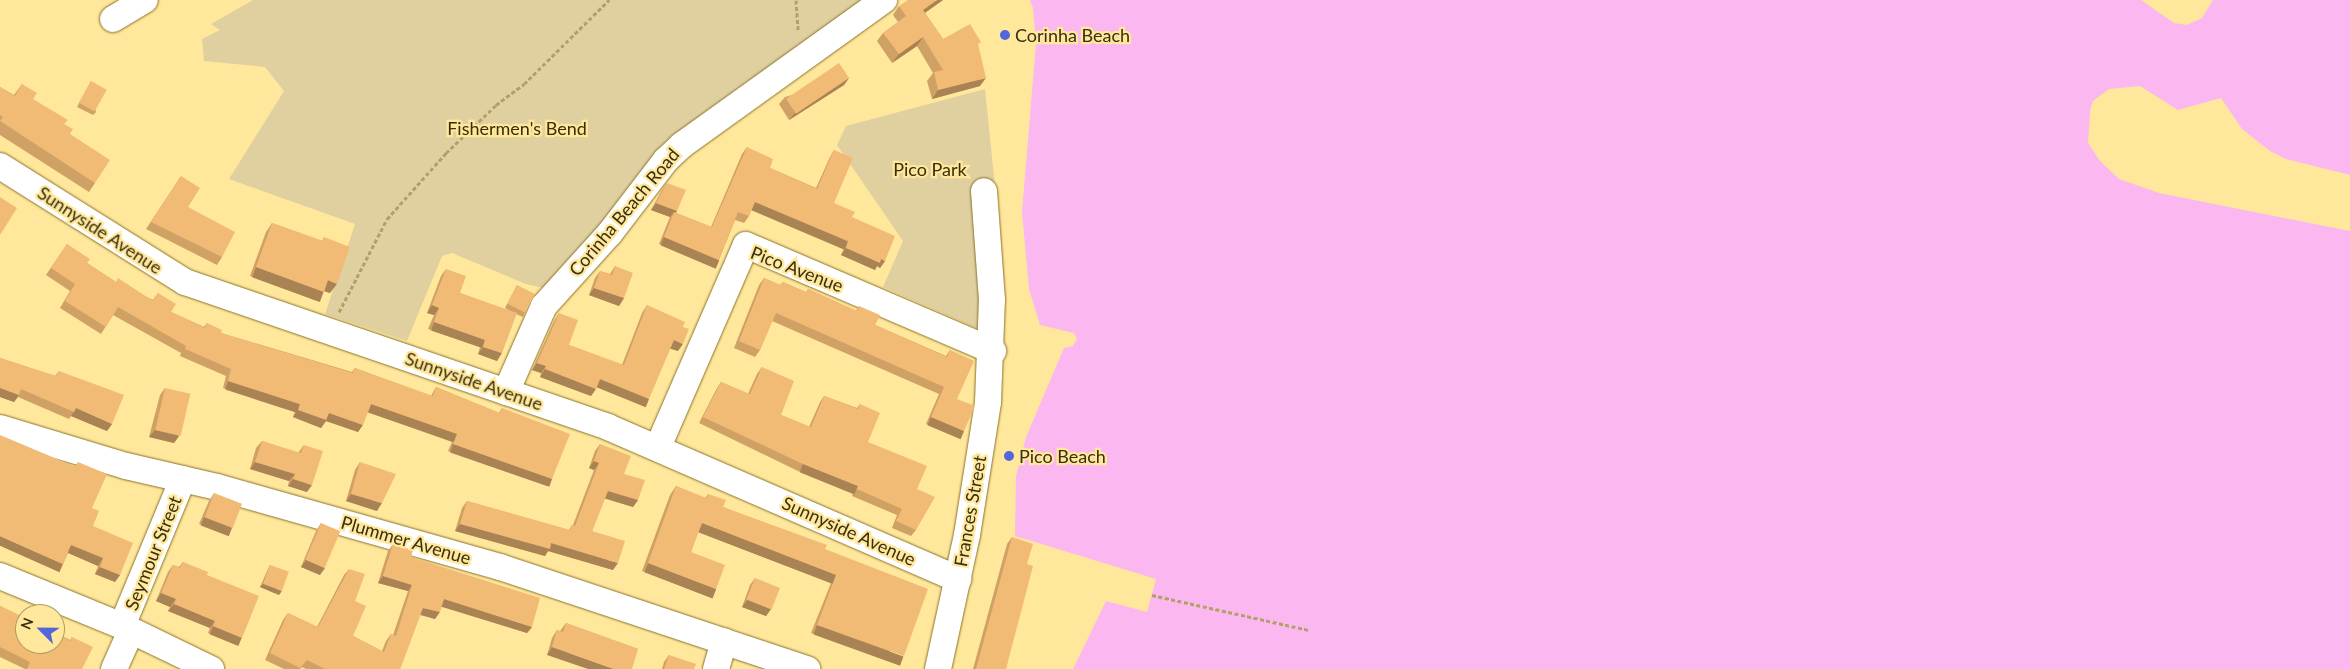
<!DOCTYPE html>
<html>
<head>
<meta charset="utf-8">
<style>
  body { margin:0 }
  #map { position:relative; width:2350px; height:669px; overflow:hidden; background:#ffe79c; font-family:Lato,sans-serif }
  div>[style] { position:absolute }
  .green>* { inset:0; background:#e0d0a0 }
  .water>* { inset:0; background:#fbb7f0 }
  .path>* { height:3px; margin-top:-1.5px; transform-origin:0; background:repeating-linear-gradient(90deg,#b2a066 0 4px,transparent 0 6.5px) }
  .roads { filter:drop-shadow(0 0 1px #8a7328) drop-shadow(0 0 1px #8a7328) }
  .minor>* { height:26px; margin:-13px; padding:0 13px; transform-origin:13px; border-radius:13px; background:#fff }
  .wall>* { inset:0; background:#cfa165 }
  .shaded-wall>* { inset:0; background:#a98353; transform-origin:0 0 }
  .building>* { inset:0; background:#f1bb76; transform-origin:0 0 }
  .dots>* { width:14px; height:14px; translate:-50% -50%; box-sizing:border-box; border:2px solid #ffe79c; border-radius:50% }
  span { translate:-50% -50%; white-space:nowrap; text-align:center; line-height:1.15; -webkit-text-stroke:4.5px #ffe79c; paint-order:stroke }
  .poi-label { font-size:18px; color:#382f10 }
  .left { translate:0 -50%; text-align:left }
  .park-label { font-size:18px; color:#382e08 }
  .street-label { font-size:18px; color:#382f10 }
  .north { position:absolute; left:15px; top:604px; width:50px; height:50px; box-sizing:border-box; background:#ffe79c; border:1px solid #af9d64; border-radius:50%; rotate:293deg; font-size:14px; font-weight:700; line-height:20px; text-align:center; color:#382f10 }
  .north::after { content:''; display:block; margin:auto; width:18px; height:22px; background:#5366dc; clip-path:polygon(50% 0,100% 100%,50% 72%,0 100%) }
</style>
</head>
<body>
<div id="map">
  <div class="green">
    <i style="clip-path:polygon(253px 0,874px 0,761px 79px,547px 289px,526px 284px,452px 253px,442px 256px,407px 341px,325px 314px,355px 224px,229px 179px,284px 91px,265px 67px,204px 61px,202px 39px,220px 30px,211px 24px)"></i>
    <i style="clip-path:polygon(985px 89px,1004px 274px,1004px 340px,883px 287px,903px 241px,837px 145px,846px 126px)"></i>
  </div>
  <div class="water">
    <i style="clip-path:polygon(1030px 0,2141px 0,2174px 23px,2187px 25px,2202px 18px,2213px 0,2350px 0,2350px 175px,2286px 159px,2270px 151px,2242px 129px,2221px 98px,2178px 110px,2140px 86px,2109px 89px,2093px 101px,2090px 111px,2088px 143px,2100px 161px,2119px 179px,2159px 193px,2350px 231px,2350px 669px,1073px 669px,1106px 601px,1147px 612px,1156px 579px,1015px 536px,1016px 476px,1026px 437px,1064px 348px,1073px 346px,1077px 339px,1074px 333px,1040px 325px,1029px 289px,1022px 212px,1036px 43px,1033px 8px)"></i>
  </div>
  <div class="path">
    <i style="left:796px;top:0;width:32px;rotate:86deg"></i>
    <i style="left:339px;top:312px;width:105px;rotate:-62.7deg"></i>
    <i style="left:387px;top:219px;width:89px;rotate:-48.2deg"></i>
    <i style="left:446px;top:153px;width:69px;rotate:-43.8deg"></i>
    <i style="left:496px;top:105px;width:35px;rotate:-37deg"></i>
    <i style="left:524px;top:84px;width:120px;rotate:-44.7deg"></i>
    <i style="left:1152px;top:595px;width:160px;rotate:12.6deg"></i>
  </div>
  <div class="roads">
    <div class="minor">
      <i style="left:113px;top:19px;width:37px;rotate:-31deg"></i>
      <i style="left:0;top:166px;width:218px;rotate:32.1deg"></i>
      <i style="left:185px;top:282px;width:447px;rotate:18.9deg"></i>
      <i style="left:608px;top:427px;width:382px;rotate:23.5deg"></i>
      <i style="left:506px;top:392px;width:94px;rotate:-66.2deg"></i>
      <i style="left:544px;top:306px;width:98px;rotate:-47.9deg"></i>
      <i style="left:610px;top:233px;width:92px;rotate:-52.5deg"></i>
      <i style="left:666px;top:160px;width:22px;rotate:-43deg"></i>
      <i style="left:682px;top:145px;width:249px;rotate:-35.7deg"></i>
      <i style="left:0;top:428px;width:132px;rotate:16.8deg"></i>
      <i style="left:126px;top:466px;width:93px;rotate:13deg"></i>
      <i style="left:217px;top:487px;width:294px;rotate:15.8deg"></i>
      <i style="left:500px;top:567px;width:324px;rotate:18.4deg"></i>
      <i style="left:658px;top:447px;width:220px;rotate:-66.5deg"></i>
      <i style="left:746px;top:245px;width:269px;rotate:23.2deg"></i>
      <i style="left:0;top:576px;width:132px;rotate:22.3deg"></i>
      <i style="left:122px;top:626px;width:99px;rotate:25.8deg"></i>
      <i style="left:122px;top:626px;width:159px;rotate:-67.5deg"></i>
      <i style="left:114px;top:669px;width:42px;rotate:-65.9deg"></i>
      <i style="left:716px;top:669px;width:29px;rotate:-74deg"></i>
      <i style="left:938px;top:669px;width:137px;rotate:-77.8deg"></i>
      <i style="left:967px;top:535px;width:135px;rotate:-81deg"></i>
      <i style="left:988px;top:402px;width:102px;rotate:-87.8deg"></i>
      <i style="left:992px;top:300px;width:109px;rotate:-94.2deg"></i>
    </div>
  </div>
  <div class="wall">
    <i style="clip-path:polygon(943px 0,925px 13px,943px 39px,978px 46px,980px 86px,932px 99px,927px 81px,933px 73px,917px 46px,892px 63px,877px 41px,883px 33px,898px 22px,893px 15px,899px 6px)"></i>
    <i style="clip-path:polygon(849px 78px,844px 85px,789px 120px,779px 104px,785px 97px)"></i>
    <i style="clip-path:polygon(91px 81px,96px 112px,93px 115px,77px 107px)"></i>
    <i style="clip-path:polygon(22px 84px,33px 99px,64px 124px,95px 183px,89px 192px,0 135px,0 87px,14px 95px)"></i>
    <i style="clip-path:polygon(747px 147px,770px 168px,816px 188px,830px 157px,834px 150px,834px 203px,852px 217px,885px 261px,880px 268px,877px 266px,875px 270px,841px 255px,844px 248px,752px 209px,749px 216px,744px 223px,735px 220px,719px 260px,714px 267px,659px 244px,670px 217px,651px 210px,662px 190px,667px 183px,677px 211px,676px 213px,711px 227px,742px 154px)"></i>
    <i style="clip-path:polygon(181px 176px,188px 207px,222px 257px,217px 265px,146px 229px)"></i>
    <i style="clip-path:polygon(272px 223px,322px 241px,324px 237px,330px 293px,324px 291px,317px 301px,250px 276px,266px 232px)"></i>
    <i style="clip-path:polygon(67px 244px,87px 263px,116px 282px,153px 300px,158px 293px,171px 312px,204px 327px,207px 323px,221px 333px,352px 372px,355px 368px,431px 396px,436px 387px,499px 413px,502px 408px,547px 486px,448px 451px,452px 442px,368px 412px,358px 432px,326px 421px,321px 428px,293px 417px,295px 411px,223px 388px,226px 376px,180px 356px,181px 353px,113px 315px,101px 334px,60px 308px,70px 291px,46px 275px)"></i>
    <i style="clip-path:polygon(615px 266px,624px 298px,619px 306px,589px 295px,595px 278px,600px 271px,610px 274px)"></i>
    <i style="clip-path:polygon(446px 269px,460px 293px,512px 312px,505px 308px,517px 285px,525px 313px,523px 317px,516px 314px,497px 361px,478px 354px,480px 347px,428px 329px,434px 315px,427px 313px,441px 276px)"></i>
    <i style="clip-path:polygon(764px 278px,780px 285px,783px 282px,806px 292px,808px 289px,856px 311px,859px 306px,875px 325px,946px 356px,950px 350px,957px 399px,959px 438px,926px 424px,939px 394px,772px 321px,760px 350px,755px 357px,734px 348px,759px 285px)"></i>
    <i style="clip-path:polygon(647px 305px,683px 327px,678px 351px,670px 348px,644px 406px,597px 387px,591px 396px,540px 377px,541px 373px,532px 370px,554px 321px,559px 313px,569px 345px,622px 365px,642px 313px)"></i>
    <i style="clip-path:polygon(0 358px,55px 376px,59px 371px,112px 424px,107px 431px,71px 416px,69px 419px,18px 397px,14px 402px,0 397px)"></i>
    <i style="clip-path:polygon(762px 367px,781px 415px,809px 427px,820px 402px,824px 396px,857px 408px,860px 404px,868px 442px,917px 489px,916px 530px,911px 536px,892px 528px,897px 515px,852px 496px,853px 493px,798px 471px,699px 423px,717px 388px,721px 382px,748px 394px,757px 374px)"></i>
    <i style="clip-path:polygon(165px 388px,179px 436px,174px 443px,149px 437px,160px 395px)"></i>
    <i style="clip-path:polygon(262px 441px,298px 453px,304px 445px,307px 492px,288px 486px,289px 481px,250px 469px,256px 448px)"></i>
    <i style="clip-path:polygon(600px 444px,624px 474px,638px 500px,633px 507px,605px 498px,592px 531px,613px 570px,548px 551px,545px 556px,455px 531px,462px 508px,467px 501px,569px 530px,572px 525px,573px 525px,594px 470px,589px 468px,595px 451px)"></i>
    <i style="clip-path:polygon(78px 462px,92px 508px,93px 526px,120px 575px,115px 582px,95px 574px,98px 566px,68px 553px,63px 564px,58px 571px,75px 467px)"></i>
    <i style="clip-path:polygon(360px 462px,377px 511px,346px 501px,355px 470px)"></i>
    <i style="clip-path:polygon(676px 486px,705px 498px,708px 494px,723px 507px,825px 549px,898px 664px,811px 633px,831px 583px,698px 532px,691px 552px,716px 589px,710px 597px,642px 571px,670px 495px)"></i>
    <i style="clip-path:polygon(214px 493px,232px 528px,227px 535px,199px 524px,209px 501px)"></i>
    <i style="clip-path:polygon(321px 523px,320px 575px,301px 567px,316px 531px)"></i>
    <i style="clip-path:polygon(1012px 537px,1027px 564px,1006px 669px,973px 669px,1007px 544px)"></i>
    <i style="clip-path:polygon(393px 544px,411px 557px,532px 627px,527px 633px,442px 606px,435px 619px,420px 615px,400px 669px,306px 669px,302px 667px,300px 669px,284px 669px,265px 660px,283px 620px,288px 613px,317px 627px,344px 575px,349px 569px,355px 601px,353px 636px,382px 651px,386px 641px,391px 634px,393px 635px,408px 591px,378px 583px,388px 551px)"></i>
    <i style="clip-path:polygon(183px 562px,207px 575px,242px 638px,237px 645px,208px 633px,210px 628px,168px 611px,170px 607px,156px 601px,168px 572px,173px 565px,179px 567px)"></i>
    <i style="clip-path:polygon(270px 565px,279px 595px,260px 587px,268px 569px)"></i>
    <i style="clip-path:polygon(755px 578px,771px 609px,766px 616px,742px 607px,750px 585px)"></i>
    <i style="clip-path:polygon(0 606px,70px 640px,72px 637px,82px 669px,25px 669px,0 657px)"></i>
    <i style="clip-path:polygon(566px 623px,638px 649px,547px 655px,552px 638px,557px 630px,560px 631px)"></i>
    <i style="clip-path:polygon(669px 655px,694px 669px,662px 669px,664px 662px)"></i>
  </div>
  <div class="shaded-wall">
    <i style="clip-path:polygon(937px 0,943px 0,916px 19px,923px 10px)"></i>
    <i style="clip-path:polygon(923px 37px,917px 46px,892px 63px,899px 54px)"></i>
    <i style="clip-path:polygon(849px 78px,844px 85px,789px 120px,795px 113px)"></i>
    <i style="clip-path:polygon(986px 78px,980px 86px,932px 99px,938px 90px)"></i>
    <i style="left:755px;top:202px;width:101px;height:9px;rotate:23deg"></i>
    <i style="clip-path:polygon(656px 203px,677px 211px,672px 218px,674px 212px,670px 217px,651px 210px)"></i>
    <i style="left:664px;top:237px;width:60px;height:9px;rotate:23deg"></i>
    <i style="clip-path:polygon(846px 248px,881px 259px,885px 261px,880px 268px,877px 266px,875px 270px,841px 255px)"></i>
    <i style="left:256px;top:267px;width:72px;height:11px;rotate:20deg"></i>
    <i style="clip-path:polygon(328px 280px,337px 284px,330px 293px,321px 290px)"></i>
    <i style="clip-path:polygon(594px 288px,624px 298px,619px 306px,589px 295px)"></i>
    <i style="clip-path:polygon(432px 305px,439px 308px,434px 315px,427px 313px)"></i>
    <i style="left:434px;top:322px;width:54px;height:9px;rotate:19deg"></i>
    <i style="clip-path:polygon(674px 340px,683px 344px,678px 351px,668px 348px)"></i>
    <i style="clip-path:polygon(483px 347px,502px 353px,497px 361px,478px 354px)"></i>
    <i style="clip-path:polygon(537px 363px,546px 366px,541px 373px,532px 370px)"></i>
    <i style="clip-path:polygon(545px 369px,596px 389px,591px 396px,540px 377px)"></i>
    <i style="left:600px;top:379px;width:53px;height:9px;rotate:22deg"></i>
    <i style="left:228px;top:381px;width:76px;height:9px;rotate:18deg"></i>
    <i style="clip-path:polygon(0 388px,19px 395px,14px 402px,0 397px)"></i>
    <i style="left:371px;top:404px;width:91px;height:9px;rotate:19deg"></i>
    <i style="clip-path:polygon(76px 408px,112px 424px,107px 431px,71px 416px)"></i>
    <i style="clip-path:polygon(298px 410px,329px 413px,363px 425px,358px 432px,326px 421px,321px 428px,293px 417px)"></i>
    <i style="left:931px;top:417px;width:36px;height:9px;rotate:23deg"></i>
    <i style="clip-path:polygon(155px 430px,179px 436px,174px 443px,149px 437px)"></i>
    <i style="left:453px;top:444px;width:105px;height:9px;rotate:19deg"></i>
    <i style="clip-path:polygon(594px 461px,599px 463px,594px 470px,589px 468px)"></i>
    <i style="clip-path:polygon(255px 462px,295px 474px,289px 481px,250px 469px)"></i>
    <i style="left:803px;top:464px;width:59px;height:9px;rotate:22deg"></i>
    <i style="clip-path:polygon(293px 479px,312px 485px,307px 492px,288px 486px)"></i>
    <i style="clip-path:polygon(608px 491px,638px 500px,633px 507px,603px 498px)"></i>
    <i style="clip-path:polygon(351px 494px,382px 503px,377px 511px,346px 501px)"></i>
    <i style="left:204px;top:517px;width:30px;height:9px;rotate:21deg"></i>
    <i style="left:702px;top:523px;width:144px;height:10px;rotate:21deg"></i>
    <i style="clip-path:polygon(460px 524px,551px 543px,618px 563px,613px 570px,548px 551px,545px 556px,455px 531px)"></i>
    <i style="left:0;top:536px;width:69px;height:9px;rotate:24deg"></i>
    <i style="clip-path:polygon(71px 545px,103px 558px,98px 566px,66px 552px)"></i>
    <i style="clip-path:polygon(306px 560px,325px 568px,320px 575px,301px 567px)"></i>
    <i style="left:648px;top:563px;width:73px;height:10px;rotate:21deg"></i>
    <i style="clip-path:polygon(100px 567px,120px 575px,115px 582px,95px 574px)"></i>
    <i style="clip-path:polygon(383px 576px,412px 585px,408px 591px,378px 583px)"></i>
    <i style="clip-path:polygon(263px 584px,282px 591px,279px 595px,260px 587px)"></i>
    <i style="clip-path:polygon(161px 593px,176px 599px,170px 607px,156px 601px)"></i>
    <i style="clip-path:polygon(444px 599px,532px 627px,527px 633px,439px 606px)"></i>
    <i style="clip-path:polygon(747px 600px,771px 609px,766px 616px,742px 607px)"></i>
    <i style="clip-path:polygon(174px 604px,215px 621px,210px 628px,168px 611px)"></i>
    <i style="clip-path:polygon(423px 608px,440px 612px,435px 619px,418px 614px)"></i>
    <i style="left:817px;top:625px;width:92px;height:10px;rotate:20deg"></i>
    <i style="left:213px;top:626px;width:31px;height:9px;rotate:22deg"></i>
    <i style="clip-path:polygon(552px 647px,614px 669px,588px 669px,547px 655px)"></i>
  </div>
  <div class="building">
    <i style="clip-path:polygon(908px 0,937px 0,923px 10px,943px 39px,970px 24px,981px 42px,978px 44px,986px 78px,938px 90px,934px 72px,943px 70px,923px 37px,899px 54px,883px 33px,906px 16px,899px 6px)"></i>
    <i style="left:839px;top:63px;width:18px;height:64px;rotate:56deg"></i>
    <i style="left:91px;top:81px;width:18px;height:25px;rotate:29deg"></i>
    <i style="clip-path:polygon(22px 84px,37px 93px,33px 99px,68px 120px,64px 124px,73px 129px,70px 134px,110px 160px,95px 183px,0 121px,3px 117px,0 115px,0 87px,15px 96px)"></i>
    <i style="clip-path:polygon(747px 147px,773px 159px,770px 168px,817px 189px,834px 150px,853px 158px,834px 203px,855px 212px,852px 217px,895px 236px,885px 261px,881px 259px,880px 263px,846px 248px,848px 241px,755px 202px,749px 216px,738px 212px,719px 260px,664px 237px,674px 212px,712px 227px)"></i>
    <i style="clip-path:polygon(181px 176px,200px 188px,188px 207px,235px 232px,222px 257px,151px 222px)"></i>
    <i style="clip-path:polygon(667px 183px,686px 190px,677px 211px,656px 203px)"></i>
    <i style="clip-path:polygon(0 197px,17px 208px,0 235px)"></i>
    <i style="clip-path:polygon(272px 223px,323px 241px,324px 237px,350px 247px,337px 284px,328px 280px,324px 292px,256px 267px)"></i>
    <i style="clip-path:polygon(67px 244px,90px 259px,87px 263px,116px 282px,118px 278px,153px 301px,158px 293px,176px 304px,171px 312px,205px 328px,207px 323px,222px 330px,221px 333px,353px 373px,355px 368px,433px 396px,436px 387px,500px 413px,502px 408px,570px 434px,552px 479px,453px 444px,457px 434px,371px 404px,363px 425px,329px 413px,326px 420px,298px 410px,300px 404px,228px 381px,231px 369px,185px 349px,186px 346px,118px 307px,106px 327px,65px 301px,75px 284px,51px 268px)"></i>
    <i style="clip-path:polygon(615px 266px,633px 273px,624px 298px,594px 288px,600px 271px,612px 275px)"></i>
    <i style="clip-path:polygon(446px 269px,466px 276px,460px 293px,517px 313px,502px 353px,483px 347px,485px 340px,434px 322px,439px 308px,432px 305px)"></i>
    <i style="clip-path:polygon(764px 278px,781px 285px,783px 282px,806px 292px,808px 289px,857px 311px,859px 306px,880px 315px,875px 325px,947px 357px,950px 350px,974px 361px,957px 399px,975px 406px,964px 431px,931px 417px,944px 387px,776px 313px,760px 350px,739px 341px)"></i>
    <i style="left:517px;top:285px;width:20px;height:21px;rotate:27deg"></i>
    <i style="clip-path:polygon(647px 305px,685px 322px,683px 327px,689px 329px,683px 344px,674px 340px,649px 399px,600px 379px,596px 389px,545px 369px,546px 366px,537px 363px,559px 313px,578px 320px,569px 345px,624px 365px)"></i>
    <i style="clip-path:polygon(0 358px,56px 376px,59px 371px,124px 395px,112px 424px,76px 408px,74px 412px,21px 389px,19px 395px,0 388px)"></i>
    <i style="clip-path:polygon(762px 367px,794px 381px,781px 415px,811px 427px,824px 396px,858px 409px,860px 404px,880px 413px,868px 442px,927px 466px,917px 489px,935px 497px,916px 530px,896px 521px,902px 509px,857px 489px,858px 486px,803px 464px,703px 417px,721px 382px,750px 394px)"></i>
    <i style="left:165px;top:388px;width:26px;height:43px;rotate:13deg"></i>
    <i style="clip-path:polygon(0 435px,76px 467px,78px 462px,107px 474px,92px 508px,99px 511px,93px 526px,133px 543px,120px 575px,100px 567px,103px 558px,71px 545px,63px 564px,0 536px)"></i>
    <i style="clip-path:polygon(262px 441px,301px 453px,304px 445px,323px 451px,312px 485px,293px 479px,295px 474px,255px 462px)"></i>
    <i style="clip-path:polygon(600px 444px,631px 456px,624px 474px,645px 480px,638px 500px,608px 491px,592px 531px,625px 541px,618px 563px,551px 543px,550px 549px,460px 524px,467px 501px,570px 530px,572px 525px,575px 526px,599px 463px,594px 461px)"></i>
    <i style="clip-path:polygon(360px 462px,396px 474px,382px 503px,351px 494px)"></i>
    <i style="clip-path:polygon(676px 486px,706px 498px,708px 494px,726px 500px,723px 507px,827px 545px,825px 549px,928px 589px,904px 656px,817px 625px,836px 575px,702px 523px,691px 552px,725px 565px,716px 589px,648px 563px)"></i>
    <i style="left:214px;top:493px;width:30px;height:26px;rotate:21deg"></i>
    <i style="left:321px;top:523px;width:21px;height:40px;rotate:23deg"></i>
    <i style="clip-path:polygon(1012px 537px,1033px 544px,1027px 564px,1033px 566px,1006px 669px,976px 669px)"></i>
    <i style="clip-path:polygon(393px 544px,413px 550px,411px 557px,540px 598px,532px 627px,444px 599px,440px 612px,423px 608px,400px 669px,325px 669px,307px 660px,300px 668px,270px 653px,288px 613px,318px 627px,349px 569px,365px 574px,355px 601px,366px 606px,353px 636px,384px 652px,391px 634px,396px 636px,412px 585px,383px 576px)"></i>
    <i style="clip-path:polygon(183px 562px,208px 572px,207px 575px,259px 596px,242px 638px,213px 626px,215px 621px,174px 604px,176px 599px,161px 593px,173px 565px,180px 568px)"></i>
    <i style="left:270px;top:565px;width:20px;height:20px;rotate:20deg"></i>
    <i style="left:755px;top:578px;width:27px;height:23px;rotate:22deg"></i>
    <i style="clip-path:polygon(0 606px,25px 618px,25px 644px,55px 644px,55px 633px,70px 641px,72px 637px,93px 647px,82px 669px,27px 669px,30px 662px,0 647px)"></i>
    <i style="clip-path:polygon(566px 623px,638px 649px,632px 669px,614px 669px,552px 647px,557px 630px,563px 632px)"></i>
    <i style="clip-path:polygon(669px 655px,696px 664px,694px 669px,664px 669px)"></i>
  </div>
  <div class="dots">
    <i style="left:1005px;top:35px;background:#5366dc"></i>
    <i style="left:1009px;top:456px;background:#5366dc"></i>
  </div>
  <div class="poi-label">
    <span class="left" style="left:1015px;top:35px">Corinha Beach</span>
    <span class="left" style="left:1019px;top:456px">Pico Beach</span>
  </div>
  <div class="park-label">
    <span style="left:517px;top:128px">Fishermen's Bend</span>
    <span style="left:930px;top:169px">Pico Park</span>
  </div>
  <div class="street-label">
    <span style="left:624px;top:212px;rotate:-50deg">Corinha Beach Road</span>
    <span style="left:100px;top:230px;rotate:33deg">Sunnyside Avenue</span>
    <span style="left:797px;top:269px;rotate:21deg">Pico Avenue</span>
    <span style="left:474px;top:381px;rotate:19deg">Sunnyside Avenue</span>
    <span style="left:970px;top:511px;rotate:-80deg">Frances Street</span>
    <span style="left:849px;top:531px;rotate:24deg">Sunnyside Avenue</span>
    <span style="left:406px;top:540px;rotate:16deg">Plummer Avenue</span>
    <span style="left:153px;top:553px;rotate:-68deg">Seymour Street</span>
  </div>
  <div class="north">N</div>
</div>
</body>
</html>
